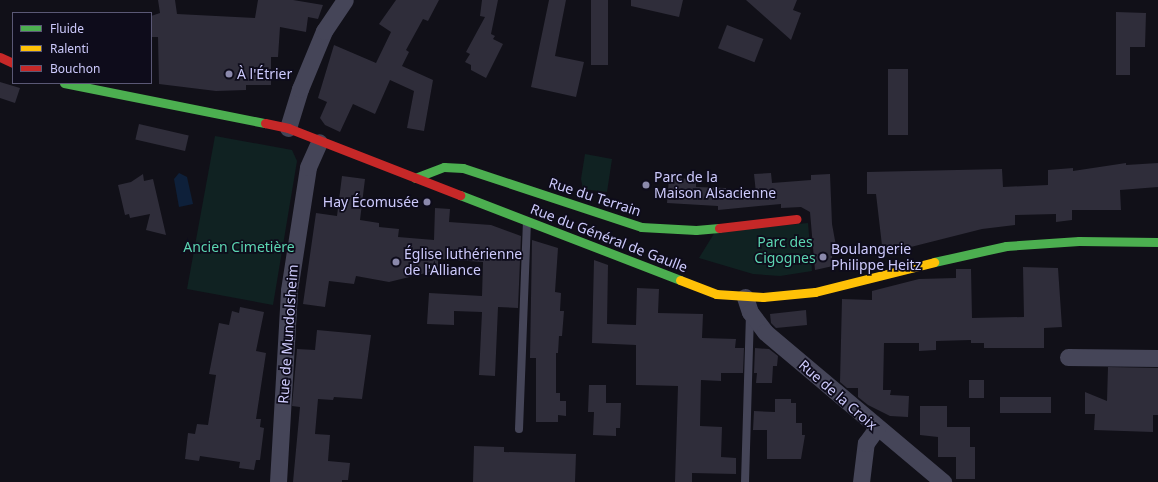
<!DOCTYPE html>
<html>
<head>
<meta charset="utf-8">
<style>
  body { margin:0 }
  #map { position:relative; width:1158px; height:482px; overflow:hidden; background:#111018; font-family:"Noto Sans",sans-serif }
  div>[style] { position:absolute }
  .green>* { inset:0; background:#102222 }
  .water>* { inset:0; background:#0e203a }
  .building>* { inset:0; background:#2f2d3a; transform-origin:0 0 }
  .lane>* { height:8px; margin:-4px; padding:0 4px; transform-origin:4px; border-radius:4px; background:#454558 }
  .street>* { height:17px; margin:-8.5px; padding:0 8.5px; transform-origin:8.5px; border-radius:8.5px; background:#454558 }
  .fast>* { height:9px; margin:-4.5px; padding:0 4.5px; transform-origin:4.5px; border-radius:4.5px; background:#4caf50 }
  .slow>* { height:9px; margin:-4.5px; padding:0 4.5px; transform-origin:4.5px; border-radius:4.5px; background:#ffc107 }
  .jam>* { height:9px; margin:-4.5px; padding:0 4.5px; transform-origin:4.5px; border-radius:4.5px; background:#c62828 }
  .dots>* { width:11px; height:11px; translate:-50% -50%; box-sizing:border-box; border:2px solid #0e0c1b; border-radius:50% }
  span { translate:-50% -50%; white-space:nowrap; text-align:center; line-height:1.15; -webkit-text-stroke:3.5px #0e0c1b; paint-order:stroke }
  .poi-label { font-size:14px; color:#cdcafc }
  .left { translate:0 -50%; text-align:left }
  .right { translate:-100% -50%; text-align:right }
  .street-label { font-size:14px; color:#cdcafc }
  .park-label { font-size:14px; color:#5cd6b2 }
  .legend { position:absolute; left:12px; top:12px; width:140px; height:72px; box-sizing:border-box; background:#0e0c1b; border:1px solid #5a5875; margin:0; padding:5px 7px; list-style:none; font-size:12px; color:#cdcafc }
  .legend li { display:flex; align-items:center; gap:8px; height:20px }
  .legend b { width:20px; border:1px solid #5a5875 }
</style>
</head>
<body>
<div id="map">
  <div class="green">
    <i style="clip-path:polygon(215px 136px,292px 150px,297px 161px,273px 305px,187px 289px)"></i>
    <i style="clip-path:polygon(585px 154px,612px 159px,607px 192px,583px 189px,581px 179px)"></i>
    <i style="clip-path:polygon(808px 223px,812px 271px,780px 276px,753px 274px,699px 258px,715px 232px)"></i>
  </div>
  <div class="water">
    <i style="clip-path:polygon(179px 173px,187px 177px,193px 204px,179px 207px,174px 179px)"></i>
  </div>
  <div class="building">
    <i style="clip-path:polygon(158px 0,175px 0,177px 14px,255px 18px,258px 0,293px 0,323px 5px,318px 19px,308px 17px,306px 32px,280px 27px,278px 57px,271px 57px,271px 85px,246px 85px,246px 90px,216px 91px,159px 84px,158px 37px,151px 37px,151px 16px,160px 13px)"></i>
    <i style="clip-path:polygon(396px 0,439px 0,428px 21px,423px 19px,406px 50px,409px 52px,402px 66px,433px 80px,424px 131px,407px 128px,414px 91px,390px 80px,375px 114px,353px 104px,340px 132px,325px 125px,320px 118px,327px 102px,318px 98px,334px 45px,376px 63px,391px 32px,379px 24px)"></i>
    <i style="clip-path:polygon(482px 0,498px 0,491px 34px,495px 36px,493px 39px,503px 44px,486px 78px,471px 70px,471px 65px,465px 62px,470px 54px,466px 52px,485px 17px,480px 16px)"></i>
    <i style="clip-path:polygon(549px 0,566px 0,555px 56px,584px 62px,576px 97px,531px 87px)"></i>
    <i style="left:591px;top:0;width:17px;height:65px"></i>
    <i style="clip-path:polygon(631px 0,683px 0,679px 17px,631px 6px)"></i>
    <i style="clip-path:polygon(746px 0,797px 0,793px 10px,801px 13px,791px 40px)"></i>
    <i style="clip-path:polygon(1116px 12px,1146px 13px,1145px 47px,1130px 47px,1130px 75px,1116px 75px)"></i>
    <i style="left:727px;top:25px;width:39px;height:25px;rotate:21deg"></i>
    <i style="left:888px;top:69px;width:20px;height:66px"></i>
    <i style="clip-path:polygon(0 82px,20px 88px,15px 103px,0 98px)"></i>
    <i style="left:139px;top:124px;width:51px;height:16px;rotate:13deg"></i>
    <i style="clip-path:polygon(1126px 163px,1126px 165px,1158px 163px,1158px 187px,1120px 190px,1121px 210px,1072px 210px,1072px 220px,1056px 222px,1056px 214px,1015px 215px,1015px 225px,982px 229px,883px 254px,876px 194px,867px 194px,867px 172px,1002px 169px,1003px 187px,1048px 185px,1048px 170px,1073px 168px,1073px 171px)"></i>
    <i style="clip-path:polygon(771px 173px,772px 183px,811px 180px,811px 175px,830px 174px,832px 224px,836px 246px,831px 247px,833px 266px,815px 270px,810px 212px,801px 207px,781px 208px,781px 204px,718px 210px,718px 206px,667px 203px,669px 178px,696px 179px,696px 187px,726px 188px,726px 193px,756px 193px,754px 174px)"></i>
    <i style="clip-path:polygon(143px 174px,144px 181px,153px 179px,166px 235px,146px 230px,150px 214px,130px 218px,129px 214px,125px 215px,118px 185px,131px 182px)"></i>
    <i style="clip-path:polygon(342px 176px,365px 179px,360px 220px,379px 223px,379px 227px,399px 229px,398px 237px,434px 240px,435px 208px,450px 209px,449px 222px,491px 225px,521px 236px,518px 308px,498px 307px,495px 376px,479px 375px,482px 312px,454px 311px,454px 325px,427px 324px,429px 293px,482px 296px,483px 262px,438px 259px,438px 270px,389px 282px,356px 276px,354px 284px,329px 281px,325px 307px,303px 304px,316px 213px,337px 216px)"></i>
    <i style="clip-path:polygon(532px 240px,558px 248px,555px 292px,561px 293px,560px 311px,564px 311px,562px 336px,559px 336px,558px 353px,556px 353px,556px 393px,560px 393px,560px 401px,566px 401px,566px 416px,558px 415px,558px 422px,536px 422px,536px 358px,530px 358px)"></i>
    <i style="clip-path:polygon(594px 260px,608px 265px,607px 324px,636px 325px,637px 288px,659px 289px,658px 313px,703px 314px,702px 338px,736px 339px,735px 348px,744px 348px,743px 373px,721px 373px,721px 381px,701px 380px,700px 426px,722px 427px,721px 457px,736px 458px,736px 474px,692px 473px,692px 482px,675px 482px,678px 386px,636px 385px,636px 345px,592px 343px)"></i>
    <i style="clip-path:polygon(1023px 267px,1058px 268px,1062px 327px,1044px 328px,1044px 348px,984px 348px,984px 343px,971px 343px,971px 340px,936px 341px,936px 350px,919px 351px,919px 343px,884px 343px,883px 390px,891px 390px,890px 395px,909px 396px,908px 417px,890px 416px,868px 405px,858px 397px,858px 388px,847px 388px,840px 382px,842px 299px,872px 300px,872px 291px,919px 279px,956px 278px,956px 269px,971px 269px,972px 318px,1024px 317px)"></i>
    <i style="clip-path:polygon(240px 307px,264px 312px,256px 351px,266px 353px,256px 419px,261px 419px,260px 427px,264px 428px,260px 460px,256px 460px,254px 470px,239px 468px,240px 462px,200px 456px,199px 461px,185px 459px,188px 433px,195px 434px,197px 424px,208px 425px,216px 375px,209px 374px,219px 323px,229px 325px,232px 311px,239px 313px)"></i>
    <i style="clip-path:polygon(806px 310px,807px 325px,776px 328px,771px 323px,770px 314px)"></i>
    <i style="clip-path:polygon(317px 330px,371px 335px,362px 399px,334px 397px,333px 400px,318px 399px,315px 434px,330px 435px,328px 461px,350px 463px,348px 480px,342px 480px,342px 482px,293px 482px,300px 407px,292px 406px,297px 349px,315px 350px)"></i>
    <i style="clip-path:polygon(755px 348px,769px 349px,778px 356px,777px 366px,773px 366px,772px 383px,756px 383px,757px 373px,754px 373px)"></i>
    <i style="clip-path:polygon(1108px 367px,1158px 368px,1158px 415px,1153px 415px,1153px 432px,1094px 430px,1095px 414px,1085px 414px,1085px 392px,1107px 401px)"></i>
    <i style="left:969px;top:380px;width:15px;height:18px"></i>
    <i style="clip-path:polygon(589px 385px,606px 385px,606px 403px,621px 403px,620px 428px,616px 428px,616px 436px,593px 435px,594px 412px,588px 412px)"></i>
    <i style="left:1000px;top:397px;width:51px;height:16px"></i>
    <i style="clip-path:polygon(775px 399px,791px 399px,791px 403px,796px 403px,796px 423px,802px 423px,802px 435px,805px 435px,801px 459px,767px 459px,767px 430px,753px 430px,754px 411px,775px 412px)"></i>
    <i style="clip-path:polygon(920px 406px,947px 406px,947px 427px,970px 427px,970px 447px,975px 447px,975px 479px,956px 479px,956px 457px,938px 457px,938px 437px,920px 435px)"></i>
    <i style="clip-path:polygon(474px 446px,504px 447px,504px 452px,576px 454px,575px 482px,473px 482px)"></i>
  </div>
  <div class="lane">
    <i style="left:519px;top:429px;width:207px;rotate:-87.8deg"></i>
    <i style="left:745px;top:482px;width:167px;rotate:-88.3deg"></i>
  </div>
  <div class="street">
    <i style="left:288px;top:128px;width:41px;rotate:-72.9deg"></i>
    <i style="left:300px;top:89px;width:63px;rotate:-67.5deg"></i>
    <i style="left:324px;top:31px;width:37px;rotate:-56deg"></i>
    <i style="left:745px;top:297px;width:16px;rotate:72deg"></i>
    <i style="left:750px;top:312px;width:25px;rotate:53deg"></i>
    <i style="left:765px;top:332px;width:233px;rotate:40.1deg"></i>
    <i style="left:1068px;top:357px;width:90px;rotate:0.6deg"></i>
    <i style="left:278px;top:482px;width:192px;rotate:-86.7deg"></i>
    <i style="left:289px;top:290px;width:124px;rotate:-81.2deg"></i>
    <i style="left:308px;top:167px;width:27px;rotate:-66deg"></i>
    <i style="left:861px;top:482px;width:39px;rotate:-83deg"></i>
    <i style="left:866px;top:443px;width:19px;rotate:-54deg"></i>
  </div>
  <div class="fast">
    <i style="left:64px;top:83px;width:205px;rotate:11.3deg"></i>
    <i style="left:415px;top:178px;width:31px;rotate:-21deg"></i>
    <i style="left:444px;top:167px;width:19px;rotate:3deg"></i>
    <i style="left:463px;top:168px;width:188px;rotate:18.3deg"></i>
    <i style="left:641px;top:227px;width:55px;rotate:3.1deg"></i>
    <i style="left:696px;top:230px;width:23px;rotate:-5deg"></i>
    <i style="left:460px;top:195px;width:236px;rotate:21.1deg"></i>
    <i style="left:934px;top:262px;width:74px;rotate:-12.5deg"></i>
    <i style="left:1006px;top:246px;width:73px;rotate:-3.9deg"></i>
    <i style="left:1079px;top:241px;width:79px;rotate:0.7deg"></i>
  </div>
  <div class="slow">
    <i style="left:680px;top:280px;width:39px;rotate:21deg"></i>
    <i style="left:716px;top:294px;width:47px;rotate:3.7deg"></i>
    <i style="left:763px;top:297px;width:52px;rotate:-5.5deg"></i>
    <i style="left:815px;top:292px;width:123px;rotate:-14.1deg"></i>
  </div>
  <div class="jam">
    <i style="left:0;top:57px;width:14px;rotate:25deg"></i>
    <i style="left:265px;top:123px;width:24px;rotate:12deg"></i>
    <i style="left:288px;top:128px;width:185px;rotate:21.3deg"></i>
    <i style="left:719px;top:228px;width:78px;rotate:-6.7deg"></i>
  </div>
  <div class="dots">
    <i style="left:229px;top:74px;background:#8b89ac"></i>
    <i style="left:646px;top:185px;background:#8b89ac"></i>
    <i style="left:427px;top:202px;background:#8b89ac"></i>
    <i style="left:823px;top:257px;background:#8b89ac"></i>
    <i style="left:396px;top:262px;background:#8b89ac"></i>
  </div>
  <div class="poi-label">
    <span class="left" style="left:237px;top:74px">À l'Étrier</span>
    <span class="left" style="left:654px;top:185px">Parc de la<br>Maison Alsacienne</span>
    <span class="right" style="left:419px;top:202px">Hay Écomusée</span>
    <span class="left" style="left:831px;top:257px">Boulangerie<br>Philippe Heitz</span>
    <span class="left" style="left:404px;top:262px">Église luthérienne<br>de l'Alliance</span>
  </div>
  <div class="street-label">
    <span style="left:595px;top:197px;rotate:18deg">Rue du Terrain</span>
    <span style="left:609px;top:238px;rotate:21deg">Rue du Général de Gaulle</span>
    <span style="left:288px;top:334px;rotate:-86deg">Rue de Mundolsheim</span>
    <span style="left:838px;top:395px;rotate:41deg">Rue de la Croix</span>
  </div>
  <div class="park-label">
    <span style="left:785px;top:250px">Parc des<br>Cigognes</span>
    <span style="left:239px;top:247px">Ancien Cimetière</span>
  </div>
  <ul class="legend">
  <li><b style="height:5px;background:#4caf50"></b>Fluide</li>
  <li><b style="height:5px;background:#ffc107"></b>Ralenti</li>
  <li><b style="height:5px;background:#c62828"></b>Bouchon</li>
  </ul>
</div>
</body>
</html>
